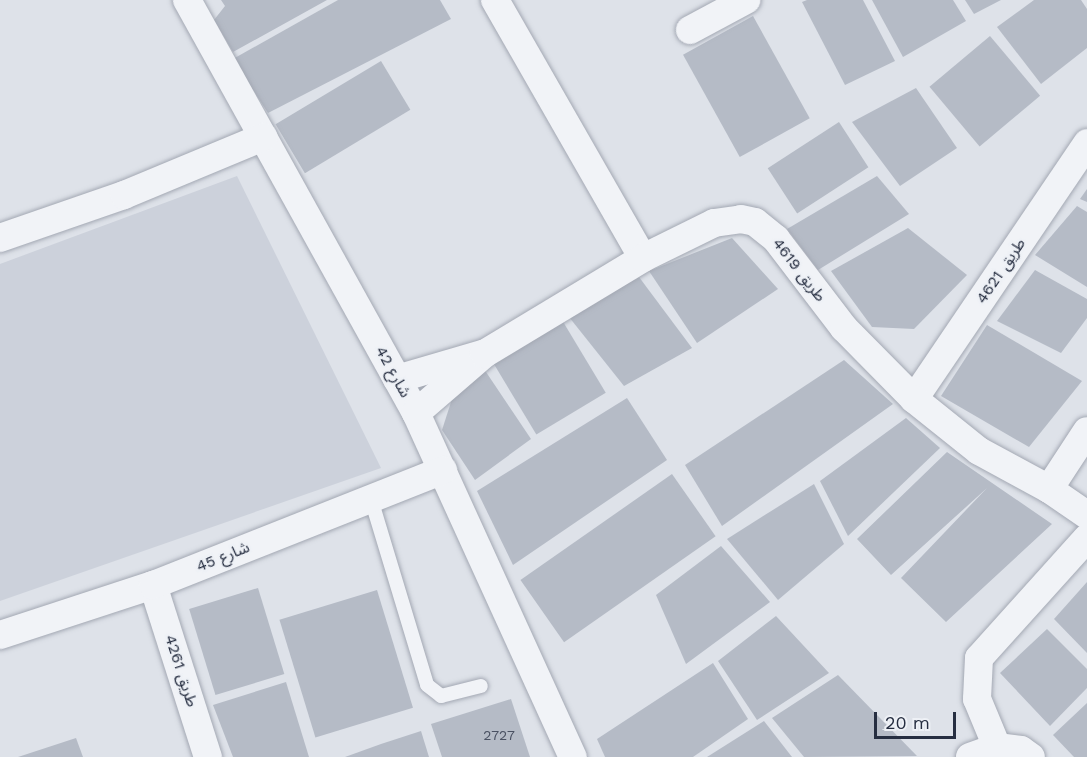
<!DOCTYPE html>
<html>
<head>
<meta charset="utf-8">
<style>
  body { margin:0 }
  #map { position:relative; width:1087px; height:757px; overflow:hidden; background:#dee2e9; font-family:"Work Sans","Noto Sans Arabic",sans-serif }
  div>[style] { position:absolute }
  .built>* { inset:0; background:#ccd1db }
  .building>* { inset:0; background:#b5bbc6; transform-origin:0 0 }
  .roads { filter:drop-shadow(0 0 2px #a3a8b3) drop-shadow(0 0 2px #a3a8b3) }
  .lane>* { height:14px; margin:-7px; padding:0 7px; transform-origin:7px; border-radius:7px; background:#f1f3f7 }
  .street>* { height:28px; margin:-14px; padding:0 14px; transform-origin:14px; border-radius:14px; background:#f1f3f7 }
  span { translate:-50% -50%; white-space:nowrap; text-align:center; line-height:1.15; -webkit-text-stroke:5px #eef1f6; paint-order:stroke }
  .number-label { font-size:14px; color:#4a5162 }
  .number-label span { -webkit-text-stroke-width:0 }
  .street-label { font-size:16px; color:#262e41 }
  .scale { position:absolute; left:874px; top:712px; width:82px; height:27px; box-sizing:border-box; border:3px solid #262e41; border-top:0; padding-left:8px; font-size:18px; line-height:21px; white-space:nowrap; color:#262e41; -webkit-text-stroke:4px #eef1f6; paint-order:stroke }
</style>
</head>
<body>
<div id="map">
  <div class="built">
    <i style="clip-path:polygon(237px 176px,381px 468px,0 601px,0 264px)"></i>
  </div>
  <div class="building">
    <i style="clip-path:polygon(221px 0,327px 0,233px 52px,214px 20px,225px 6px)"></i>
    <i style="clip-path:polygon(338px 0,440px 0,451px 19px,268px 113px,233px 59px)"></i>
    <i style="clip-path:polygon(807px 0,863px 0,895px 61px,845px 85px,802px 2px)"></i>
    <i style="clip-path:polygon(872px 0,953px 0,966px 21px,903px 57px)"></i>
    <i style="clip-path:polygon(965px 0,1001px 0,974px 14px)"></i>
    <i style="clip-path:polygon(1034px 0,1081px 0,1087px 9px,1087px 48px,1041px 84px,997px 27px)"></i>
    <i style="left:753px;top:16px;width:117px;height:80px;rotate:61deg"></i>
    <i style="left:990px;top:36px;width:78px;height:79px;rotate:50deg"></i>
    <i style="left:381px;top:61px;width:57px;height:123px;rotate:59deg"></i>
    <i style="clip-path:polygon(916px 88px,957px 148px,900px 186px,852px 122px)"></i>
    <i style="left:839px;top:122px;width:54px;height:85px;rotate:57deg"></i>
    <i style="clip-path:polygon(877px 176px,909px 214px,818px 270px,787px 229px)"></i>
    <i style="clip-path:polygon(1087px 189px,1087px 202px,1080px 199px)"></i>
    <i style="clip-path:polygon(1077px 206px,1087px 212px,1087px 287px,1035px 255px)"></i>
    <i style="clip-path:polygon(908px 228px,967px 275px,914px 329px,872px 327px,831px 271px)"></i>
    <i style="clip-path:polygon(732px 238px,778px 289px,697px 343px,649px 271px)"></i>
    <i style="clip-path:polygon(1035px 270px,1087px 299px,1087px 318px,1061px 353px,997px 321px)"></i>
    <i style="clip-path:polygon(639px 277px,692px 348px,624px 386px,569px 317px)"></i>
    <i style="left:562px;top:320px;width:85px;height:81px;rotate:59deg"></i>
    <i style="clip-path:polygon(987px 325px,1082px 381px,1029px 447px,941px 396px)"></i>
    <i style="clip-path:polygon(844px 360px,893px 404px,722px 526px,685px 465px)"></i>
    <i style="clip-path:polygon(484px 369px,531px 439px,475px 480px,442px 430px,452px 399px)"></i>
    <i style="clip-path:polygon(627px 398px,667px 460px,513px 565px,477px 491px)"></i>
    <i style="clip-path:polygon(906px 418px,940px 448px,848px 536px,820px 481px)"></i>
    <i style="clip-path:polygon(947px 452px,1052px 524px,946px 622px,901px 578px,987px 488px,891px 575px,857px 539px)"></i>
    <i style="left:672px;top:474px;width:76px;height:185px;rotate:55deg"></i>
    <i style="clip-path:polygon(814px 484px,844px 544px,778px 600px,727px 539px)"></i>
    <i style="clip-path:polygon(721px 546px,770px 602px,686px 664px,656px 595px)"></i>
    <i style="clip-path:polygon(1087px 582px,1087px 653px,1054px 619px)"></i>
    <i style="left:258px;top:588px;width:90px;height:72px;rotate:73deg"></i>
    <i style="left:377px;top:590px;width:123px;height:102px;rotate:73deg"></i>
    <i style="clip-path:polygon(776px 616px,829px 673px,757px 720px,718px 661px)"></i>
    <i style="clip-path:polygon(1047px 629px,1087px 669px,1087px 688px,1050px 726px,1000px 673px)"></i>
    <i style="clip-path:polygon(713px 663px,748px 719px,693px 757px,605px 757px,597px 739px)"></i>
    <i style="clip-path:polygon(838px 675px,917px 756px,804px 757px,772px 718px)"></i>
    <i style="clip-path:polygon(286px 682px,309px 757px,233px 757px,213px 705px)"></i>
    <i style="clip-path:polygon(511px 699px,530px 757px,442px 757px,431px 724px)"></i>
    <i style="clip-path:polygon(1087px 703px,1087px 757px,1074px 757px,1053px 735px)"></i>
    <i style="clip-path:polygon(764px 721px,792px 757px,707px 757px)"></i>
    <i style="clip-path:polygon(421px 731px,429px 757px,345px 757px,381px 744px)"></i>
    <i style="clip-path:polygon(76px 738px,83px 757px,18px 757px)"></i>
  </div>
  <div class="roads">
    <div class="lane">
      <i style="left:371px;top:499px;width:194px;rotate:73.2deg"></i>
      <i style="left:427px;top:685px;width:18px;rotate:38deg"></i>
      <i style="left:441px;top:696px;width:41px;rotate:-14deg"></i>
    </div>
    <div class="street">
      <i style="left:187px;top:0;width:472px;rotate:61deg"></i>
      <i style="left:416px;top:413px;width:378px;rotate:65.5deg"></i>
      <i style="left:495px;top:0;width:297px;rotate:60.2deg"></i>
      <i style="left:690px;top:30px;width:64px;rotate:-28.2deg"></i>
      <i style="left:0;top:238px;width:131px;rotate:-19.1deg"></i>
      <i style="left:124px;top:195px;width:151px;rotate:-22.6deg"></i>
      <i style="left:397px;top:379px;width:89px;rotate:-16.4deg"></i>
      <i style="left:914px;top:399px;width:309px;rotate:-55.9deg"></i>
      <i style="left:416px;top:413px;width:90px;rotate:-40.9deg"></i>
      <i style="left:484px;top:354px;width:186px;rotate:-31.1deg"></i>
      <i style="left:643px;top:258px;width:79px;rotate:-26.2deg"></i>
      <i style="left:714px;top:223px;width:27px;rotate:-8deg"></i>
      <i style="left:741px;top:219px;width:14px;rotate:12deg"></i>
      <i style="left:755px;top:222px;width:27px;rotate:39deg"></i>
      <i style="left:776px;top:239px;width:112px;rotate:52.6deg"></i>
      <i style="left:844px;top:328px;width:100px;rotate:45.4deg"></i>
      <i style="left:914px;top:399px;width:83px;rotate:38.7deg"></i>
      <i style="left:979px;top:451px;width:80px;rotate:28.5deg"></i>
      <i style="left:1049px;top:489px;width:46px;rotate:34.4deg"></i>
      <i style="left:1049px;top:489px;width:69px;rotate:-56.8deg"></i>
      <i style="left:153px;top:585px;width:181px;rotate:72.3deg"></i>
      <i style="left:0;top:635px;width:161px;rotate:-18.1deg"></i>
      <i style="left:153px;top:585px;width:312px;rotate:-21.6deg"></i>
      <i style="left:997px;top:747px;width:52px;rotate:-112.6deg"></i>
      <i style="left:977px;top:699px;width:41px;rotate:-87.2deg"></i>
      <i style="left:979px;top:658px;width:161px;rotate:-48deg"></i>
      <i style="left:970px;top:757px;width:29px;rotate:-20deg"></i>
      <i style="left:997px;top:747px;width:24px;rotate:7deg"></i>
      <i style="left:1021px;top:750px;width:12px;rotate:35deg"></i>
    </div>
  </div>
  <div class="number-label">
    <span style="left:499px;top:735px">2727</span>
  </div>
  <div class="street-label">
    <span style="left:799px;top:270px;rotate:52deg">طريق 4619</span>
    <span style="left:1001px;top:271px;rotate:-56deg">طريق 4621</span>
    <span style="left:393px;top:372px;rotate:61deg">شارع 42</span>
    <span style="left:223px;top:557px;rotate:-22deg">شارع 45</span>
    <span style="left:181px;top:671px;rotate:72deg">طريق 4261</span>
  </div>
  <div class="scale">20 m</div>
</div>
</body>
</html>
